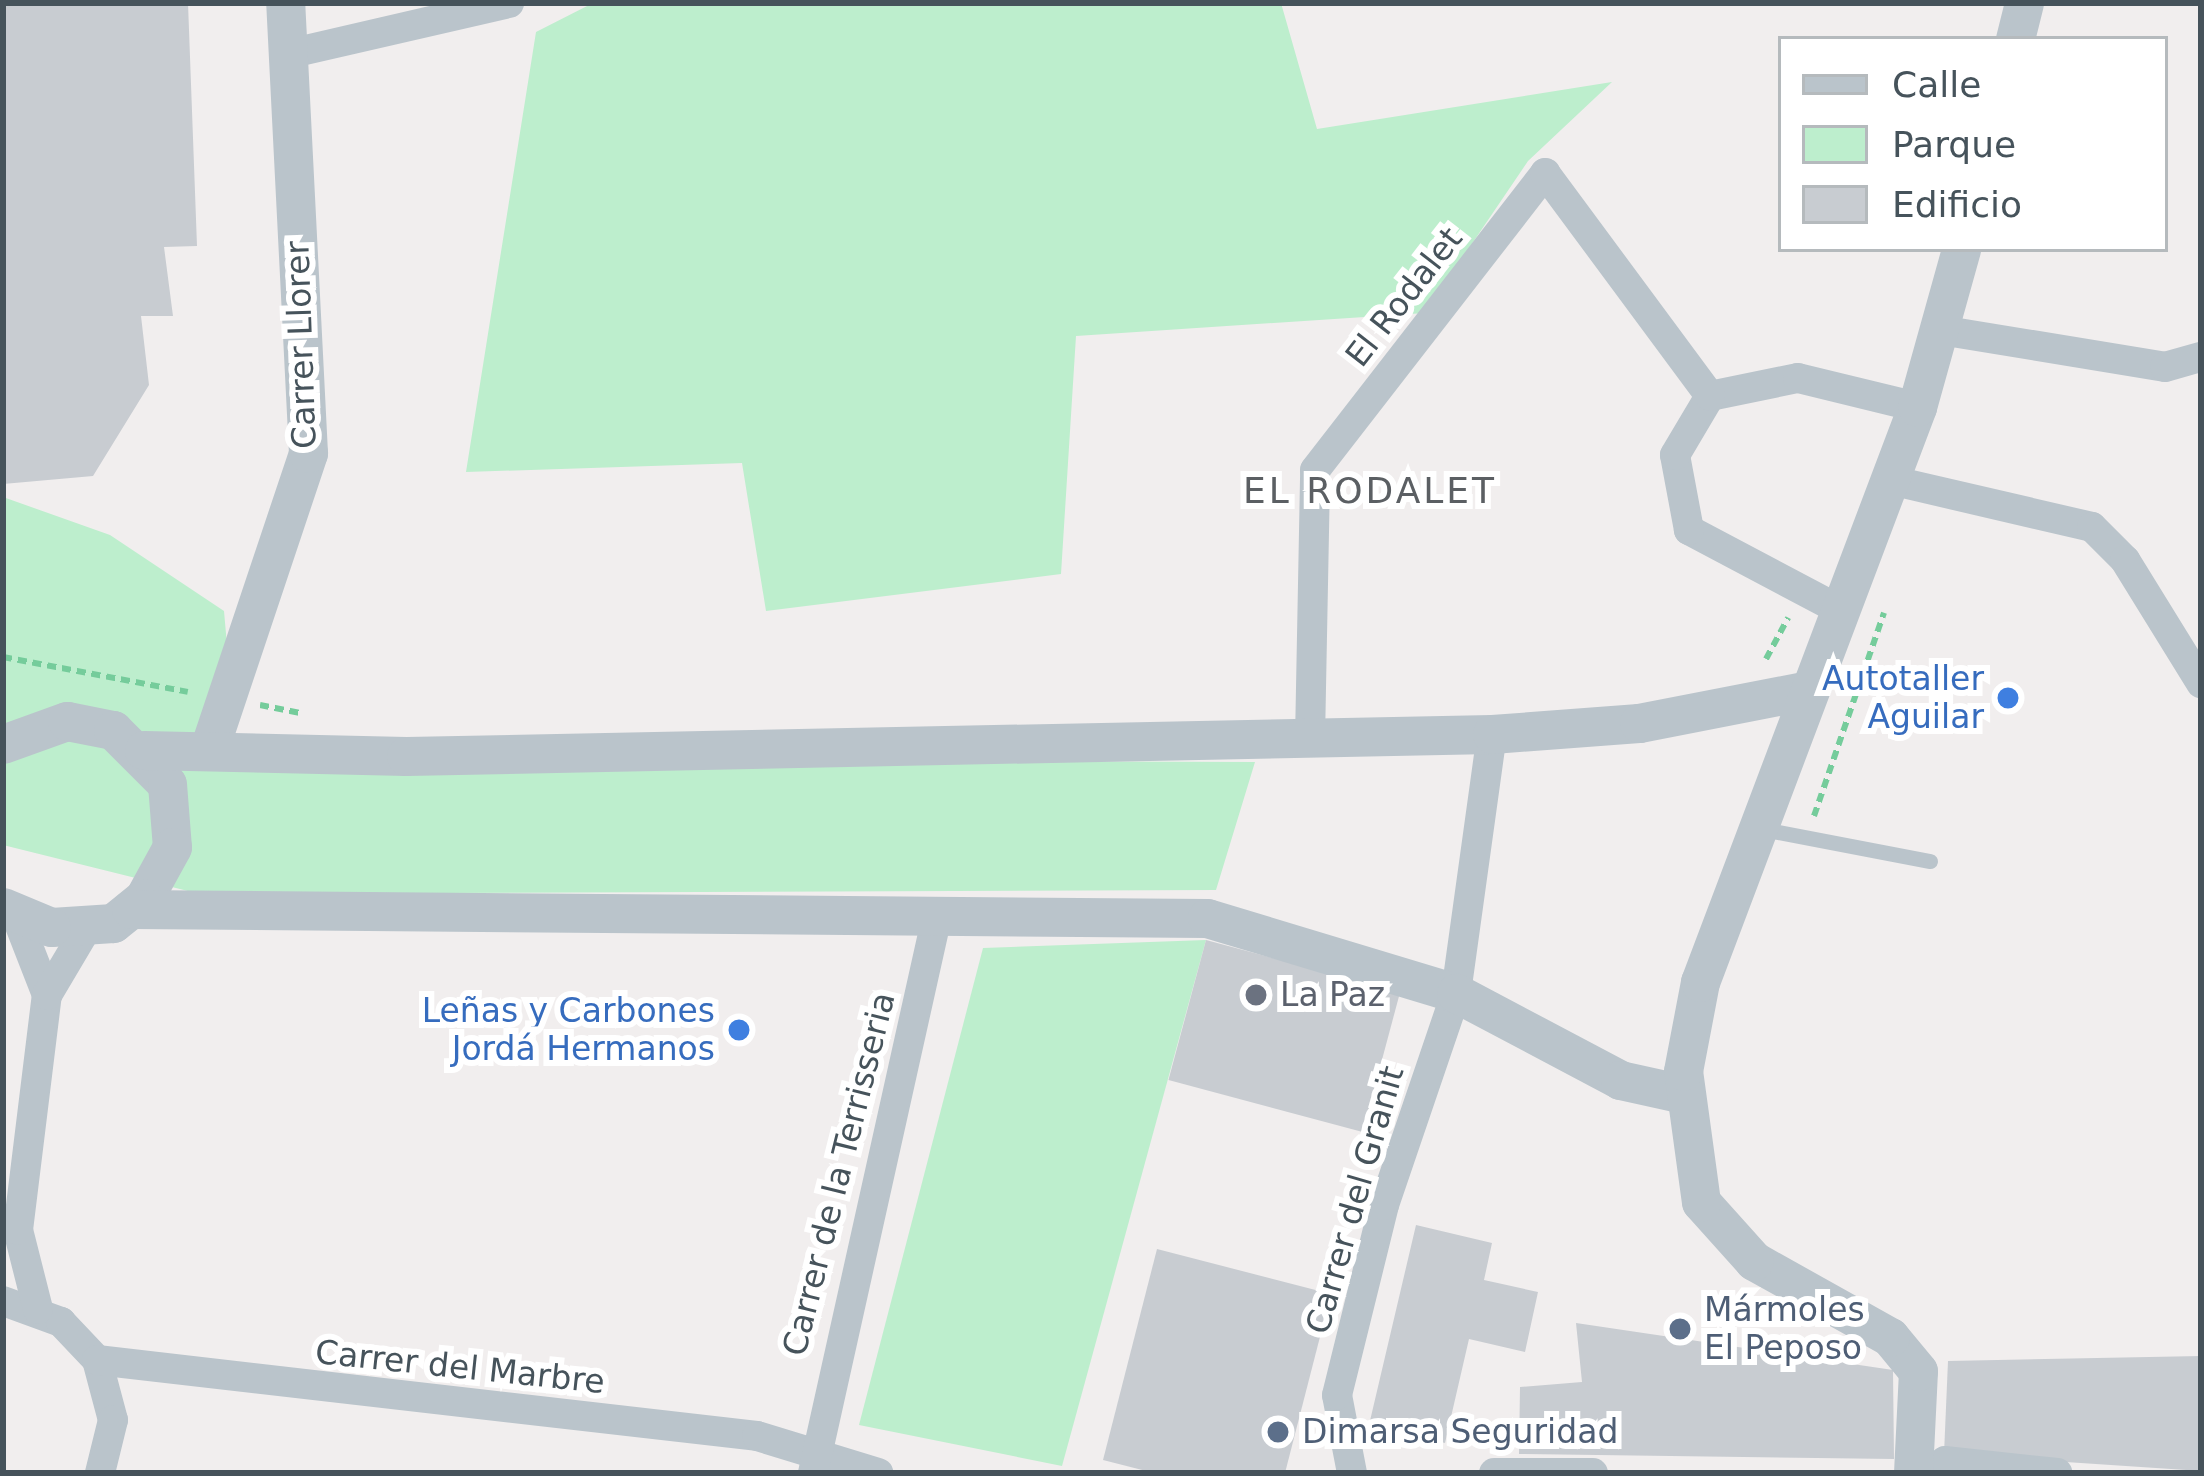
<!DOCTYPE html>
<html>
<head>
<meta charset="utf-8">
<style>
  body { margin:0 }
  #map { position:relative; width:2204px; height:1476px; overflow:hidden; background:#f1eeee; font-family:"DejaVu Sans",sans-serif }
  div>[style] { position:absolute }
  .green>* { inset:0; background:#bdeecd }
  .building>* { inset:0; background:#c8ccd1; transform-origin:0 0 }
  .path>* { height:6px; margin-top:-3px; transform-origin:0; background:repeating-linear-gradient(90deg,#75cc9b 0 9px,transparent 0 15px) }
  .service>* { height:15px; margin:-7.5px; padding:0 7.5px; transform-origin:7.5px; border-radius:7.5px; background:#bac4cb }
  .minor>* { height:30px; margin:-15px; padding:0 15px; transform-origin:15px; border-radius:15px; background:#bac4cb }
  .tertiary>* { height:39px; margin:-19.5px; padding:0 19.5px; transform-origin:19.5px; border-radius:19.5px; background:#bac4cb }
  .dots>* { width:33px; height:33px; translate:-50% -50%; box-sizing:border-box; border:6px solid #fff; border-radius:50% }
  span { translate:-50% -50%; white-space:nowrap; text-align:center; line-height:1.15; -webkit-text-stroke:12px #fff; paint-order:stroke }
  .street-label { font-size:33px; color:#46535b }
  .shop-label { font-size:33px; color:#366cbe }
  .right { translate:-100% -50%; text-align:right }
  .worship-label { font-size:33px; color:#5b616d }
  .left { translate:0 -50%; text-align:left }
  .service-label { font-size:33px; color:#4e5e75 }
  .neighbourhood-label { font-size:36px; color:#5b5f63; letter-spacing:3px }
  .frame { position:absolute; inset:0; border:6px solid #46535b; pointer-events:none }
  .legend { position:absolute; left:1778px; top:36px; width:390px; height:216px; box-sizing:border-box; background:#fff; border:3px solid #b5babd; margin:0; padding:15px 21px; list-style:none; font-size:36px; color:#46535b }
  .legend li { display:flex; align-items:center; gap:24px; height:60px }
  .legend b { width:60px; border:3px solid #b5babd }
</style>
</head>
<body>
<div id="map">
  <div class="green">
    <i style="clip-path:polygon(593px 3px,1281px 3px,1317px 129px,1612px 82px,1528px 161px,1425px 313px,1076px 336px,1061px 574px,766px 611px,742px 463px,466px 472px,536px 32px)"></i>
    <i style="clip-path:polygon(3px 497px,110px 535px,224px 611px,237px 759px,1255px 762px,1216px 890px,200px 894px,3px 845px)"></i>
    <i style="clip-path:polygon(1206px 940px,1062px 1466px,859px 1425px,983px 948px)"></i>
  </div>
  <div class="building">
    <i style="clip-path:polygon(188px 3px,197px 246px,164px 247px,173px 316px,141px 316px,149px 385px,93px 476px,3px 484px,3px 5px)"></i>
    <i style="left:1206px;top:940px;width:201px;height:145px;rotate:15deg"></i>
    <i style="clip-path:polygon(1416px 1225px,1492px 1243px,1484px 1280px,1538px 1292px,1525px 1352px,1469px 1339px,1445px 1443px,1369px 1425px)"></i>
    <i style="clip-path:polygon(1157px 1249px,1331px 1294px,1285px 1473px,1154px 1473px,1103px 1460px)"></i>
    <i style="clip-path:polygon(1576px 1323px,1893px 1370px,1894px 1459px,1519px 1454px,1520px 1387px,1582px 1382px)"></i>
    <i style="clip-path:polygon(2201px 1356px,2201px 1471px,1944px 1454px,1948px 1361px)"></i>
  </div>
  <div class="path">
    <i style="left:3px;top:657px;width:188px;rotate:10.7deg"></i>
    <i style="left:1766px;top:659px;width:47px;rotate:-61.8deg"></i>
    <i style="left:260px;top:705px;width:41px;rotate:11.3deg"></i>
    <i style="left:1814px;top:816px;width:215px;rotate:-71deg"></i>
  </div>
  <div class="service">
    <i style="left:1762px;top:829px;width:171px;rotate:10.8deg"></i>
  </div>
  <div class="minor">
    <i style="left:288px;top:54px;width:227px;rotate:-13deg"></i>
    <i style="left:1940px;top:330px;width:228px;rotate:9.3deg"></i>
    <i style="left:2165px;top:367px;width:37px;rotate:-16deg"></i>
    <i style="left:1890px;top:480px;width:207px;rotate:13.1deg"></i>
    <i style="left:2092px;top:527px;width:47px;rotate:45deg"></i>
    <i style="left:2125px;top:560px;width:145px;rotate:58.3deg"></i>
    <i style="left:1840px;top:610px;width:171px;rotate:-152.1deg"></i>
    <i style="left:1689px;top:530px;width:76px;rotate:-100.6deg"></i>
    <i style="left:1675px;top:455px;width:69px;rotate:-59.3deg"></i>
    <i style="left:1710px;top:396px;width:90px;rotate:-11.6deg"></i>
    <i style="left:1798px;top:378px;width:122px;rotate:13.7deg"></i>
    <i style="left:1310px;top:740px;width:270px;rotate:-88.9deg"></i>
    <i style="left:1315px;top:470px;width:376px;rotate:-52.2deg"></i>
    <i style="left:1545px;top:173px;width:277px;rotate:53.5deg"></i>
    <i style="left:17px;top:918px;width:83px;rotate:68.7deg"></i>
    <i style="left:3px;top:1301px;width:62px;rotate:19.9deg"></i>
    <i style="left:61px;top:1322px;width:52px;rotate:46.5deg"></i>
    <i style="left:97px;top:1360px;width:62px;rotate:75.1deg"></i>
    <i style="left:113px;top:1420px;width:55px;rotate:103.8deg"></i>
    <i style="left:38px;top:1309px;width:81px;rotate:-104.2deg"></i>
    <i style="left:18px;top:1230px;width:237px;rotate:-83deg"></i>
    <i style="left:47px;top:995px;width:74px;rotate:-59.3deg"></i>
    <i style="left:97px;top:1360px;width:664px;rotate:6.57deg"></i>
    <i style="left:757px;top:1436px;width:127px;rotate:17deg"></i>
    <i style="left:813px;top:1473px;width:571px;rotate:-77.45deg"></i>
    <i style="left:1352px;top:1473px;width:79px;rotate:-100.9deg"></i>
    <i style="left:1337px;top:1395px;width:196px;rotate:-76.1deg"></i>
    <i style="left:1384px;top:1205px;width:224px;rotate:-71.2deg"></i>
    <i style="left:1456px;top:993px;width:261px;rotate:-82.1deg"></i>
    <i style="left:1494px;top:1473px;width:99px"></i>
    <i style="left:1942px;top:1473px;width:12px;rotate:-76deg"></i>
    <i style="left:1945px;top:1461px;width:113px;rotate:6.1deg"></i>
  </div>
  <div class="tertiary">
    <i style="left:2015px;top:39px;width:37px;rotate:-76deg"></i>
    <i style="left:211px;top:743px;width:306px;rotate:-71.5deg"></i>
    <i style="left:308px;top:453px;width:451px;rotate:-92.9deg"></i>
    <i style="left:3px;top:744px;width:68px;rotate:-19.8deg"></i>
    <i style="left:67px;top:721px;width:47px;rotate:11.1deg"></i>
    <i style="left:113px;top:730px;width:76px;rotate:45deg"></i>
    <i style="left:167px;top:784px;width:63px;rotate:85.5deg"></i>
    <i style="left:172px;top:847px;width:58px;rotate:118.8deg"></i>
    <i style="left:144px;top:898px;width:40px;rotate:141deg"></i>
    <i style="left:113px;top:923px;width:62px;rotate:176.3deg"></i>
    <i style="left:51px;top:927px;width:52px;rotate:-157.4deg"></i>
    <i style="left:144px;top:750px;width:262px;rotate:1.3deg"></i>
    <i style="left:406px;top:756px;width:1086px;rotate:-1.16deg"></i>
    <i style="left:1492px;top:734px;width:147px;rotate:-4.3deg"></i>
    <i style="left:1639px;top:723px;width:167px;rotate:-11deg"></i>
    <i style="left:131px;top:909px;width:1076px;rotate:0.48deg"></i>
    <i style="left:1207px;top:918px;width:260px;rotate:16.8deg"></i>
    <i style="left:1456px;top:993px;width:186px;rotate:27.9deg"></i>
    <i style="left:1620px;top:1080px;width:65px;rotate:12.5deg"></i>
    <i style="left:1913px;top:1473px;width:102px;rotate:-87.2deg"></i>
    <i style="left:1918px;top:1371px;width:44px;rotate:-129.5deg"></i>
    <i style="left:1890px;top:1337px;width:156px;rotate:-150.8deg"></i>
    <i style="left:1754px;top:1261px;width:79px;rotate:-131.9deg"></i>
    <i style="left:1701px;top:1202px;width:132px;rotate:-97.8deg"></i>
    <i style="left:1683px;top:1071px;width:91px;rotate:-79.2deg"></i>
    <i style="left:1700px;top:982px;width:615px;rotate:-69.32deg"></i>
    <i style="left:1917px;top:407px;width:164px;rotate:-74.4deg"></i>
  </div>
  <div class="dots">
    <i style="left:2008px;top:698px;background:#3f7fe0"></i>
    <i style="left:1256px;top:995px;background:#6b7280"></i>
    <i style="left:739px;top:1030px;background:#3f7fe0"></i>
    <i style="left:1680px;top:1329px;background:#5c6f8a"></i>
    <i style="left:1278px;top:1432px;background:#5c6f8a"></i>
  </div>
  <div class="street-label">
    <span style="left:1404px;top:297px;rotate:-52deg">El Rodalet</span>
    <span style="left:301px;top:345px;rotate:-92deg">Carrer Llorer</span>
    <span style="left:839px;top:1174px;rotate:-76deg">Carrer de la Terrisseria</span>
    <span style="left:1355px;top:1200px;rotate:-74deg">Carrer del Granit</span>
    <span style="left:460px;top:1367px;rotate:6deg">Carrer del Marbre</span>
  </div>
  <div class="shop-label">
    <span class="right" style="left:1984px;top:698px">Autotaller<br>Aguilar</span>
    <span class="right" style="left:715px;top:1030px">Leñas y Carbones<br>Jordá Hermanos</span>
  </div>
  <div class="worship-label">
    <span class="left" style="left:1280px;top:995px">La Paz</span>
  </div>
  <div class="service-label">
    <span class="left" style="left:1704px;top:1329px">Mármoles<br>El Peposo</span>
    <span class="left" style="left:1302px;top:1432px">Dimarsa Seguridad</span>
  </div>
  <div class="neighbourhood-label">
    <span style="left:1370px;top:491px">EL RODALET</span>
  </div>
  <div class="frame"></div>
  <ul class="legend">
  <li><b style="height:15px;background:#bac4cb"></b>Calle</li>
  <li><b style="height:33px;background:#bdeecd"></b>Parque</li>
  <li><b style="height:33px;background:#c8ccd1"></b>Edificio</li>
  </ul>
</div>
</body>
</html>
